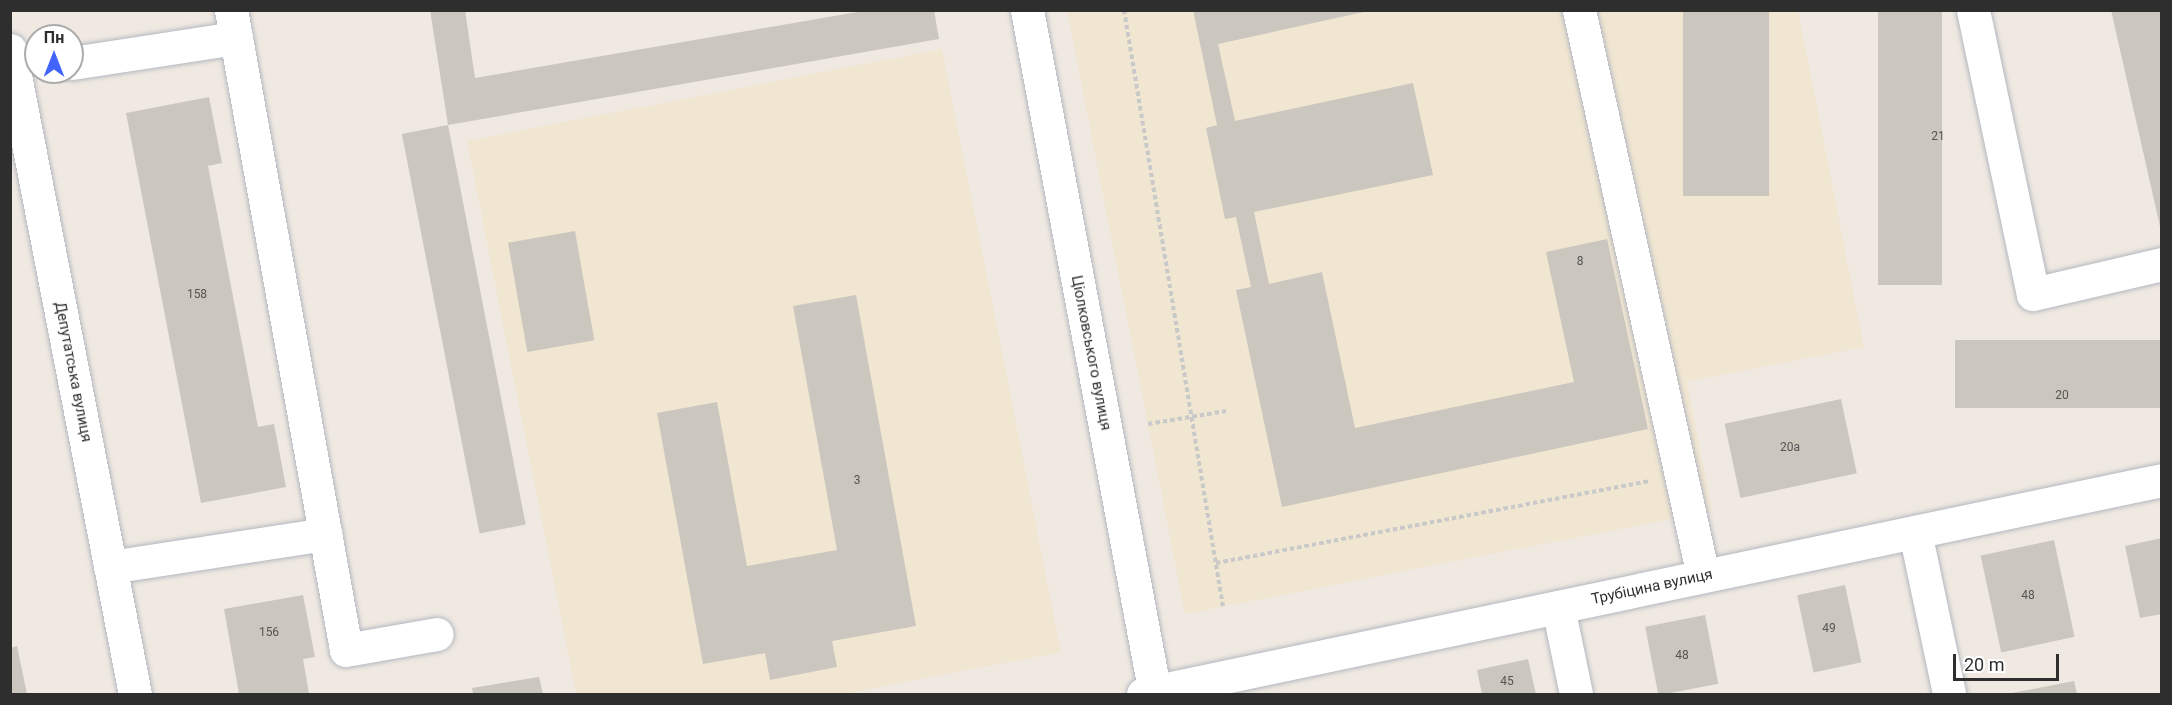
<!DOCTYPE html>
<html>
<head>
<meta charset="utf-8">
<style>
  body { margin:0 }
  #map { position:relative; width:2172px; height:705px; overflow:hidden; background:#efe9e1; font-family:Roboto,sans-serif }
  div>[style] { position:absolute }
  .education>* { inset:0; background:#f0e6d1 }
  .building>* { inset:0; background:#cbc7bf; transform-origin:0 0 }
  .path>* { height:4px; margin-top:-2px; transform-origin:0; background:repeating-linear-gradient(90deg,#c9c9c9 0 4.5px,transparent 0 7.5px) }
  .roads { filter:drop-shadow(0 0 2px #b4b7c1) drop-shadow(0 0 2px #b4b7c1) }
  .minor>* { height:33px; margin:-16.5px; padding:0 16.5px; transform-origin:16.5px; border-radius:16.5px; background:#fff }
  span { translate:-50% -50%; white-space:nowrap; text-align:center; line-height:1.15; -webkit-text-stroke:6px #fff; paint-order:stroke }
  .number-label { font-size:12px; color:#555452 }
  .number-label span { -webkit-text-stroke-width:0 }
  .street-label { font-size:15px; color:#2e2e2e }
  .frame { position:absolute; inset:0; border:12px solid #2e2e2e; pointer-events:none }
  .north { position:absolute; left:24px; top:24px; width:60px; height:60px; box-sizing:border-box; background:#fff; border:2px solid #ababab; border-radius:50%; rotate:0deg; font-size:16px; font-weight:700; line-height:24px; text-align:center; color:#2e2e2e }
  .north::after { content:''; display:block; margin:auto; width:21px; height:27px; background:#4264fb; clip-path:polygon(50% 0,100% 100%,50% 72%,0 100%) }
  .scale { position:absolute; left:1953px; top:654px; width:106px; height:27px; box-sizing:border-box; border:3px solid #2e2e2e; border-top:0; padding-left:8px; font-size:18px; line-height:21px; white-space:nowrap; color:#2e2e2e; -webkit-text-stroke:4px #fff; paint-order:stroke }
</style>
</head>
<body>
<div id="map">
  <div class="education">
    <i style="clip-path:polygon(1067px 11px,1798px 11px,1864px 347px,1687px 382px,1712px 511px,1185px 614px)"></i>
    <i style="clip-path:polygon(942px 49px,1061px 652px,844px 694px,576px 694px,467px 141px)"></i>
  </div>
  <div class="building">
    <i style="clip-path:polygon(430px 10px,465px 10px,475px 78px,869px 10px,934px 10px,939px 39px,448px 125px)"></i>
    <i style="clip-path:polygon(1193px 10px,1373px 10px,1218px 44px,1235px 121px,1413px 83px,1433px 175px,1254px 212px,1269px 284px,1322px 272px,1355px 428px,1574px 382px,1546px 252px,1607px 239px,1648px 429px,1282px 507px,1236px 290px,1251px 287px,1236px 217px,1225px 219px,1206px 128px,1217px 125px)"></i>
    <i style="left:1683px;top:10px;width:86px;height:186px"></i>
    <i style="left:1878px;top:10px;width:64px;height:275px"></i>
    <i style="clip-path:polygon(2111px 10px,2162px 10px,2162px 231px,2161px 231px)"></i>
    <i style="clip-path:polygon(209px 97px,222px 163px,208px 166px,258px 427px,274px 424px,286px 487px,201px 503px,126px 113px)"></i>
    <i style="left:448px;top:125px;width:407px;height:47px;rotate:79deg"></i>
    <i style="left:575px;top:231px;width:111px;height:68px;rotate:80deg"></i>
    <i style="clip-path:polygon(856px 295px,916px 626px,832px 641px,837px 667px,770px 680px,765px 653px,703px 664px,657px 413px,717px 402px,747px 566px,837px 550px,793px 306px)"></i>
    <i style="left:2162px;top:340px;width:68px;height:207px;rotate:90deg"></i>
    <i style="left:1841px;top:399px;width:76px;height:119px;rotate:78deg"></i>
    <i style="clip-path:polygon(2162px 538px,2162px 614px,2140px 618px,2125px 546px)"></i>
    <i style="left:2054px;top:540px;width:99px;height:75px;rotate:78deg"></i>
    <i style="left:1845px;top:585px;width:79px;height:49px;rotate:78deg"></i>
    <i style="clip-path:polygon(303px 595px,315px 657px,303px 659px,309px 694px,239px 694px,224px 609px)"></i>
    <i style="left:1705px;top:615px;width:70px;height:61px;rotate:79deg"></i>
    <i style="clip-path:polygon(17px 646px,27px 694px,10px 694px,10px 648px)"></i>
    <i style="clip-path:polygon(1528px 659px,1536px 694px,1482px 694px,1477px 670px)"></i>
    <i style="clip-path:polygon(539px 677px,543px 694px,473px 694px,472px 688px)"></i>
    <i style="clip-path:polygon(2074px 681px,2077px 694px,2012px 694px,2012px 693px)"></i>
  </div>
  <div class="path">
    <i style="left:1124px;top:10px;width:605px;rotate:80.58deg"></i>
    <i style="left:1148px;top:424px;width:79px;rotate:-9.5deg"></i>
    <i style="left:1216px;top:563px;width:440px;rotate:-10.7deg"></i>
  </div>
  <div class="roads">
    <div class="minor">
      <i style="left:231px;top:10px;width:650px;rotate:79.81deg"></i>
      <i style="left:346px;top:650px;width:92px;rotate:-10deg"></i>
      <i style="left:1027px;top:10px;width:696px;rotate:79.4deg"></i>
      <i style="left:1579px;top:10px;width:579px;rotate:77.64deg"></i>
      <i style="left:1973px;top:10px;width:290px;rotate:78.1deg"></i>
      <i style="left:2033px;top:294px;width:132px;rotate:-13.1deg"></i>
      <i style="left:10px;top:50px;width:656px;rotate:79.02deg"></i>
      <i style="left:72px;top:63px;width:166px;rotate:-8.7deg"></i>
      <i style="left:1915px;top:532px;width:166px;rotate:78.1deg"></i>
      <i style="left:110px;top:567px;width:218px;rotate:-8.7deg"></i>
      <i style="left:1558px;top:607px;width:89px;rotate:78.3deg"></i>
      <i style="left:1143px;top:694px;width:1041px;rotate:-11.86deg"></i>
    </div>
  </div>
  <div class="number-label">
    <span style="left:1938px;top:137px">21</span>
    <span style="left:1580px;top:262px">8</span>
    <span style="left:197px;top:295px">158</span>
    <span style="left:2062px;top:396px">20</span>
    <span style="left:1790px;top:448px">20а</span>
    <span style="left:857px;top:481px">3</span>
    <span style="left:2028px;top:596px">48</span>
    <span style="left:1829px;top:629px">49</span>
    <span style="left:269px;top:633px">156</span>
    <span style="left:1682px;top:656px">48</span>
    <span style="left:1507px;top:682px">45</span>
  </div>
  <div class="street-label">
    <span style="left:1091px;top:353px;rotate:79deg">Ціолковського вулиця</span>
    <span style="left:73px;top:372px;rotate:79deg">Депутатська вулиця</span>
    <span style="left:1652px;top:587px;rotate:-12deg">Трубіцина вулиця</span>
  </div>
  <div class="frame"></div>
  <div class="north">Пн</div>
  <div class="scale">20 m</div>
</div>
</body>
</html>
